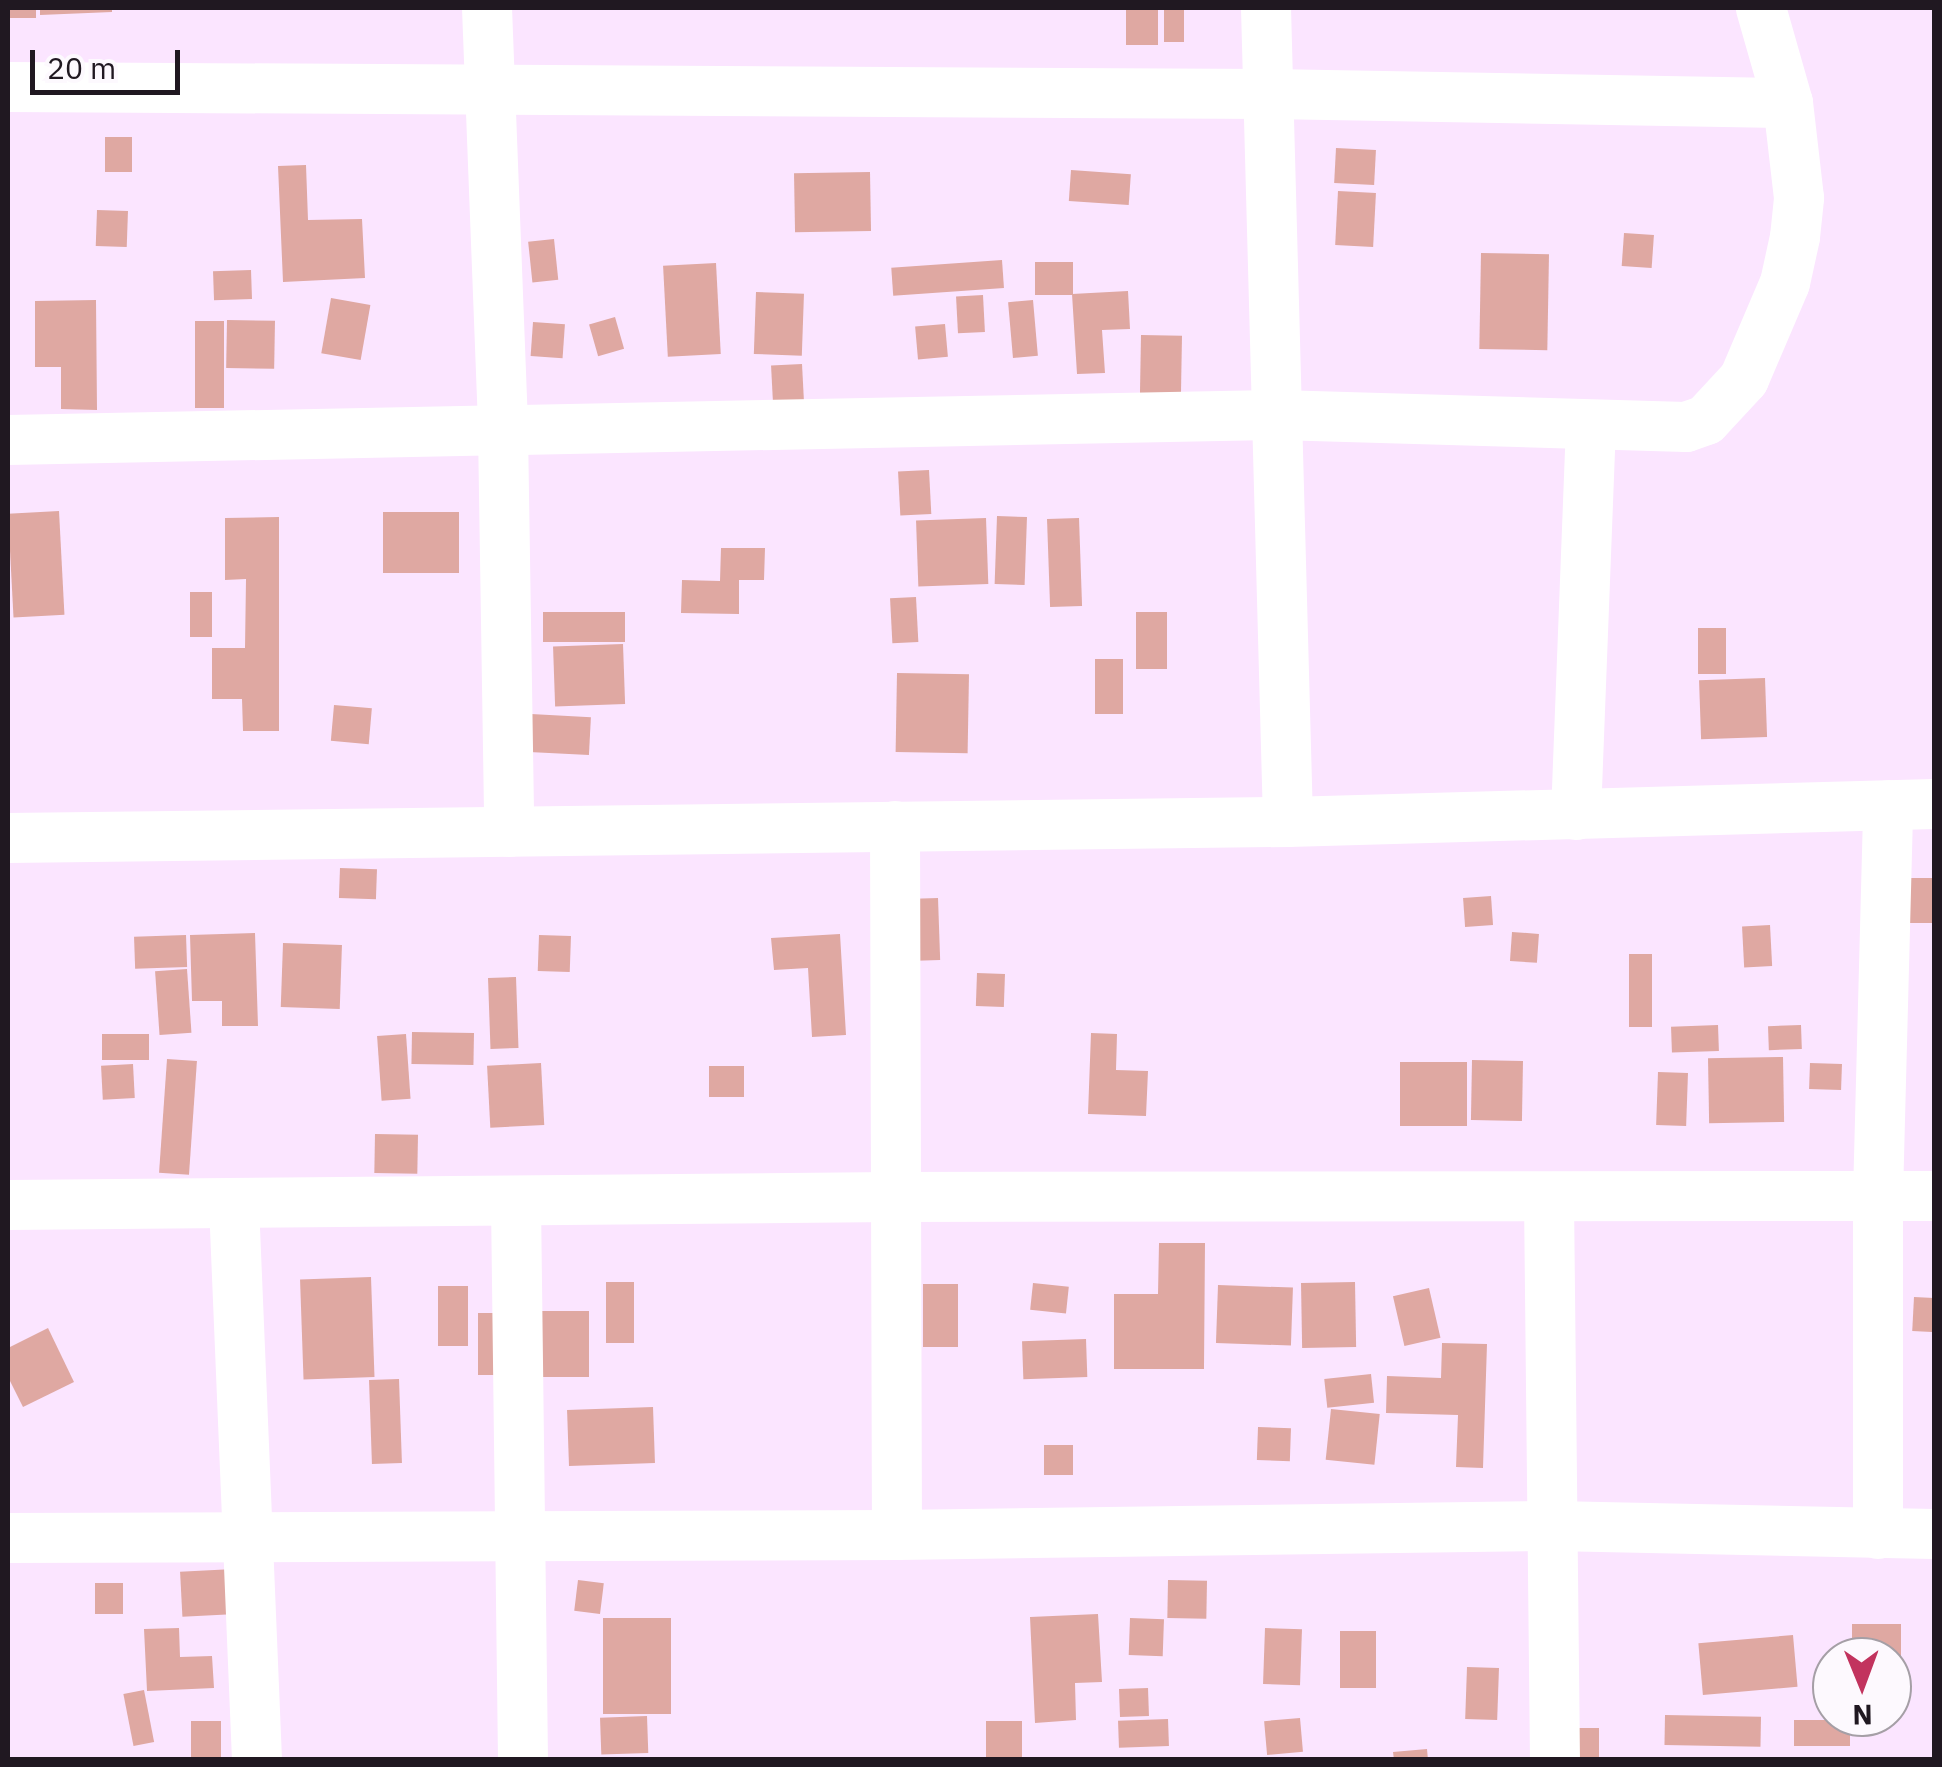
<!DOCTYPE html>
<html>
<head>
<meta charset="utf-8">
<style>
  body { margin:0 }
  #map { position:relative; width:1942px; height:1767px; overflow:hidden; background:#fbe5ff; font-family:"IBM Plex Sans",sans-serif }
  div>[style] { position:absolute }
  .building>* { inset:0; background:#dfa8a2; transform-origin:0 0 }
  .street>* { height:50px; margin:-25px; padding:0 25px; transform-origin:25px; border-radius:25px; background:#fff }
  span { translate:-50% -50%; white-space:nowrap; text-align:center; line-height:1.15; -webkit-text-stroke:8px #fdf9fe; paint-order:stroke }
  .frame { position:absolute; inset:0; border:10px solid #201821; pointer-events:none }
  .north { position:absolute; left:1812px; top:1637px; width:100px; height:100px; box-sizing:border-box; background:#fdf9fe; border:2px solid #a59fa6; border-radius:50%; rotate:179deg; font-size:28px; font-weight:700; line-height:40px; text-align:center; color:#201821 }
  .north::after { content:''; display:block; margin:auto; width:35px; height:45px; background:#c2335e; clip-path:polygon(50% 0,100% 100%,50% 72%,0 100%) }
  .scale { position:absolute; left:30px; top:50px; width:150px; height:45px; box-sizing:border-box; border:5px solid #201821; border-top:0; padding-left:12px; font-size:30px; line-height:35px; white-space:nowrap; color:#201821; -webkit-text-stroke:8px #fdf9fe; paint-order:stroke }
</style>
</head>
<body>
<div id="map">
  <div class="building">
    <i style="left:8px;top:8px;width:28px;height:10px"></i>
    <i style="clip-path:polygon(40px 8px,112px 8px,112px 12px,40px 15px)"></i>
    <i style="left:1126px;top:8px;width:32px;height:37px"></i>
    <i style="left:1164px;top:8px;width:20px;height:34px"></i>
    <i style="left:105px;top:137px;width:27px;height:35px"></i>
    <i style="left:1336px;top:148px;width:40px;height:35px;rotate:3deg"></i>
    <i style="clip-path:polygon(306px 165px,308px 220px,362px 219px,365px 278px,283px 282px,278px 166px)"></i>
    <i style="left:1071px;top:170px;width:60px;height:31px;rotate:4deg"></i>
    <i style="left:870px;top:172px;width:59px;height:76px;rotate:89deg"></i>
    <i style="left:1338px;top:191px;width:38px;height:54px;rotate:3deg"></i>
    <i style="left:97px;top:210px;width:31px;height:36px;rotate:2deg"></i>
    <i style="left:1624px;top:233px;width:30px;height:33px;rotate:4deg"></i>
    <i style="left:554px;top:239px;width:41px;height:26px;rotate:84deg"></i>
    <i style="left:1481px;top:253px;width:68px;height:96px;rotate:1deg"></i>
    <i style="left:1002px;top:260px;width:28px;height:111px;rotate:86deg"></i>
    <i style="left:1035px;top:262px;width:38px;height:33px"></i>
    <i style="left:716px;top:263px;width:91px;height:53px;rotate:87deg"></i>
    <i style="left:251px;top:270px;width:29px;height:38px;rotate:88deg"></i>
    <i style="clip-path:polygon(1128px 291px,1130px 329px,1102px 330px,1105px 373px,1077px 374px,1072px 294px)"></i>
    <i style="left:756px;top:292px;width:48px;height:62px;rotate:2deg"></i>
    <i style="left:983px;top:295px;width:37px;height:27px;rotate:87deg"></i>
    <i style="left:331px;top:298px;width:40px;height:56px;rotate:10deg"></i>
    <i style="clip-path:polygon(96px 300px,97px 410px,61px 409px,61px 367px,35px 367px,35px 301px)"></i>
    <i style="left:1033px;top:300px;width:56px;height:25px;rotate:85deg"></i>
    <i style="left:615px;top:317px;width:33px;height:27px;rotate:74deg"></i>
    <i style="left:227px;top:320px;width:48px;height:48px;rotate:1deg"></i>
    <i style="left:195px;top:321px;width:29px;height:87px"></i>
    <i style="left:533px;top:322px;width:32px;height:34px;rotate:4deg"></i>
    <i style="left:945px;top:324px;width:33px;height:30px;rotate:85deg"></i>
    <i style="left:1141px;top:335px;width:41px;height:61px;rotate:1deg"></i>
    <i style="left:802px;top:364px;width:38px;height:31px;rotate:87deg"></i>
    <i style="left:929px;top:470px;width:44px;height:31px;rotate:87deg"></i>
    <i style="left:59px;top:511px;width:104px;height:51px;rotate:87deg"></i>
    <i style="left:383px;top:512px;width:76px;height:61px"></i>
    <i style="left:997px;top:516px;width:30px;height:68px;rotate:2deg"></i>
    <i style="clip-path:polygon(279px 517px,279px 731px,243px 731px,242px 699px,212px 699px,212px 648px,245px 648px,246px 579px,225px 580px,225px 518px)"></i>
    <i style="left:986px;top:518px;width:66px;height:70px;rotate:88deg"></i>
    <i style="left:1079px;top:518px;width:88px;height:32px;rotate:88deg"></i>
    <i style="clip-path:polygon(721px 548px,765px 548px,764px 580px,739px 580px,739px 614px,681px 613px,682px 580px,720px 581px)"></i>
    <i style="left:190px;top:592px;width:22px;height:45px"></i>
    <i style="left:916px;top:597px;width:45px;height:26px;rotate:87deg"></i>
    <i style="left:543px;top:612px;width:82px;height:30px"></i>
    <i style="left:1136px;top:612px;width:31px;height:57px"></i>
    <i style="left:1698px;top:628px;width:28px;height:46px"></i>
    <i style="left:623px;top:644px;width:60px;height:70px;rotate:88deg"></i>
    <i style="left:1123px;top:659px;width:55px;height:28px;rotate:90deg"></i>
    <i style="left:897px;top:673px;width:72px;height:79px;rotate:1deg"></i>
    <i style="left:1765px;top:678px;width:59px;height:66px;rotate:88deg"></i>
    <i style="left:334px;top:705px;width:38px;height:36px;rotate:5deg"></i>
    <i style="left:531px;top:714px;width:60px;height:38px;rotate:3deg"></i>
    <i style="left:340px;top:868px;width:37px;height:30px;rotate:2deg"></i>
    <i style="left:1934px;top:878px;width:45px;height:24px;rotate:90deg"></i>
    <i style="left:1491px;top:896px;width:29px;height:28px;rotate:86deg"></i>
    <i style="left:938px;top:898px;width:62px;height:24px;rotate:88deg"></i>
    <i style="left:1770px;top:925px;width:41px;height:28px;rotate:87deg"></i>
    <i style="left:1512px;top:932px;width:27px;height:29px;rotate:4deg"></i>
    <i style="clip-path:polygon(255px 933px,258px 1026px,222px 1026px,222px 1001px,192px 1001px,190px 935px)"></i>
    <i style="clip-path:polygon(840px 934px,846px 1035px,812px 1037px,808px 968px,774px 970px,771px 938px)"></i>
    <i style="left:186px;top:935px;width:32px;height:52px;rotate:88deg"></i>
    <i style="left:539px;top:935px;width:32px;height:36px;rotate:2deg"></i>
    <i style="left:283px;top:943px;width:59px;height:64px;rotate:2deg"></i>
    <i style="left:1629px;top:954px;width:23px;height:73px"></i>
    <i style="left:187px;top:969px;width:64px;height:32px;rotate:86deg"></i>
    <i style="left:977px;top:973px;width:28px;height:33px;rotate:2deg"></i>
    <i style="left:516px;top:977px;width:71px;height:28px;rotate:88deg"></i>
    <i style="left:1718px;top:1025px;width:26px;height:47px;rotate:88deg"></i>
    <i style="left:1801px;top:1025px;width:24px;height:33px;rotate:88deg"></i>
    <i style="left:412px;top:1032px;width:62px;height:32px;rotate:1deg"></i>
    <i style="clip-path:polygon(1091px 1033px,1117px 1034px,1116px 1070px,1148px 1071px,1146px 1116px,1088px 1114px)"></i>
    <i style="left:102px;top:1034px;width:47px;height:26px"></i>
    <i style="left:406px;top:1034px;width:65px;height:29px;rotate:86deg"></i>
    <i style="left:1783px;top:1057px;width:65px;height:75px;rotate:89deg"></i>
    <i style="left:167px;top:1059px;width:30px;height:114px;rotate:4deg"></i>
    <i style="left:1472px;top:1060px;width:51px;height:60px;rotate:1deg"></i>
    <i style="left:1400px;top:1062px;width:67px;height:64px"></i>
    <i style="left:541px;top:1063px;width:62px;height:54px;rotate:87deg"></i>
    <i style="left:1810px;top:1063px;width:32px;height:26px;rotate:2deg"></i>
    <i style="left:133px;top:1064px;width:34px;height:32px;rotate:87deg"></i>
    <i style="left:744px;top:1066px;width:31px;height:35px;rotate:90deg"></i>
    <i style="left:1658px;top:1072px;width:30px;height:53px;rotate:2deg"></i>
    <i style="left:375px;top:1134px;width:43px;height:39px;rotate:1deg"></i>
    <i style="clip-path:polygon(1159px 1243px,1205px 1243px,1204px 1369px,1114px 1369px,1114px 1294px,1158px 1294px)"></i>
    <i style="left:371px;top:1277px;width:100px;height:71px;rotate:88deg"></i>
    <i style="left:606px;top:1282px;width:28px;height:61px"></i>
    <i style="left:1355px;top:1282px;width:65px;height:54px;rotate:89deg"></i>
    <i style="left:1033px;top:1283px;width:36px;height:27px;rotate:6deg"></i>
    <i style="left:923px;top:1284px;width:35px;height:63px"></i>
    <i style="left:1218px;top:1285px;width:75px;height:58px;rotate:2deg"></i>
    <i style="left:438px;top:1286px;width:30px;height:60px"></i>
    <i style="left:1429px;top:1288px;width:51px;height:37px;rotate:77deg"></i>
    <i style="left:1914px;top:1297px;width:20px;height:34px;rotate:3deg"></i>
    <i style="left:528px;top:1311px;width:61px;height:66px"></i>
    <i style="left:478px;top:1313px;width:36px;height:62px"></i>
    <i style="clip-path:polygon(48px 1328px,74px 1382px,23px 1407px,8px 1377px,8px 1348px)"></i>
    <i style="left:1086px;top:1339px;width:38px;height:64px;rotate:88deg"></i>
    <i style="clip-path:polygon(1442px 1343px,1487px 1344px,1483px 1468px,1456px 1467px,1458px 1415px,1386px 1413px,1387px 1376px,1441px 1378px)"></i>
    <i style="left:1371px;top:1374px;width:29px;height:47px;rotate:84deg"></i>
    <i style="left:399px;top:1379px;width:84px;height:30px;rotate:88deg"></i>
    <i style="left:653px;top:1407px;width:56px;height:86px;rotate:88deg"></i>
    <i style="left:1331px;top:1409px;width:49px;height:51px;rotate:6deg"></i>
    <i style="left:1258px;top:1427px;width:33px;height:33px;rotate:2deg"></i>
    <i style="left:1044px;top:1445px;width:29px;height:30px"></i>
    <i style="left:234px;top:1569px;width:45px;height:54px;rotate:87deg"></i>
    <i style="left:578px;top:1580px;width:26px;height:31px;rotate:7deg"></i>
    <i style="left:1168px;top:1580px;width:39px;height:38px;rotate:1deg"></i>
    <i style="left:95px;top:1583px;width:28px;height:31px"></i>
    <i style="clip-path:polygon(1098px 1614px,1102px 1682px,1075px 1683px,1076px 1720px,1035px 1723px,1030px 1617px)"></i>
    <i style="left:603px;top:1618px;width:68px;height:96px"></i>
    <i style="left:1130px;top:1618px;width:34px;height:37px;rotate:2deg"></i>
    <i style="left:1852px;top:1624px;width:49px;height:32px"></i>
    <i style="clip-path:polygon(179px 1628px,180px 1657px,212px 1656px,214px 1688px,147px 1691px,144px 1629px)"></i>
    <i style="left:1265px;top:1628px;width:37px;height:56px;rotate:2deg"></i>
    <i style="left:1340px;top:1631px;width:36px;height:57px"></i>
    <i style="left:1793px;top:1635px;width:52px;height:95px;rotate:85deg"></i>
    <i style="left:1467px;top:1667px;width:32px;height:52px;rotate:2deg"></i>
    <i style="left:1148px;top:1688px;width:28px;height:29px;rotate:88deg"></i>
    <i style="left:144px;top:1690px;width:53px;height:21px;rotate:79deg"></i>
    <i style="left:1665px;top:1715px;width:96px;height:30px;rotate:1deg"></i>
    <i style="left:647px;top:1716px;width:37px;height:47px;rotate:88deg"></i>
    <i style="left:1300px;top:1718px;width:34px;height:36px;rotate:85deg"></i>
    <i style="left:1168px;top:1719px;width:27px;height:50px;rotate:88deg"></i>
    <i style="left:1794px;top:1720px;width:56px;height:26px"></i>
    <i style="left:191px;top:1721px;width:30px;height:39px"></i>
    <i style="left:986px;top:1721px;width:36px;height:39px"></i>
    <i style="left:1567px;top:1728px;width:32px;height:32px"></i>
    <i style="clip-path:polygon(1427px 1749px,1428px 1760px,1394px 1760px,1393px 1752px)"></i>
  </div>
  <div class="street">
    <i style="left:487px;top:8px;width:422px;rotate:87.8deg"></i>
    <i style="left:503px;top:430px;width:402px;rotate:89.1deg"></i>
    <i style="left:1266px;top:8px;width:814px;rotate:88.45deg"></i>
    <i style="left:8px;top:87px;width:1262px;rotate:0.32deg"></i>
    <i style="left:1270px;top:94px;width:518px;rotate:1deg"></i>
    <i style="left:8px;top:440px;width:1270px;rotate:-1.13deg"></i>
    <i style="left:1278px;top:415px;width:408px;rotate:1.7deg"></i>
    <i style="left:1686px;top:427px;width:21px;rotate:-19deg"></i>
    <i style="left:1706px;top:420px;width:56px;rotate:-47.2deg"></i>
    <i style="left:1744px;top:379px;width:104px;rotate:-66.9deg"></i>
    <i style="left:1785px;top:283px;width:47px;rotate:-77.7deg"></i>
    <i style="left:1795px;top:237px;width:39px;rotate:-84deg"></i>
    <i style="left:1799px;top:198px;width:96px;rotate:-96.6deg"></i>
    <i style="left:1788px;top:103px;width:99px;rotate:-105.9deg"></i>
    <i style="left:1576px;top:815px;width:390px;rotate:-87.8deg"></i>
    <i style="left:895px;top:826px;width:709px;rotate:89.84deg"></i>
    <i style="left:8px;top:838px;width:1280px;rotate:-0.72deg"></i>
    <i style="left:1288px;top:822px;width:646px;rotate:-1.6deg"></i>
    <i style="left:1549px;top:1198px;width:562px;rotate:89.39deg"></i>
    <i style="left:516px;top:1203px;width:557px;rotate:89.28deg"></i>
    <i style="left:234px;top:1204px;width:556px;rotate:87.63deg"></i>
    <i style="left:8px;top:1205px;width:885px;rotate:-0.52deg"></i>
    <i style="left:893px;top:1197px;width:1041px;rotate:-0.06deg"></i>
    <i style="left:1878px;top:1534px;width:338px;rotate:-90deg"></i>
    <i style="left:1878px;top:1196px;width:391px;rotate:-88.5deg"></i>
    <i style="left:8px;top:1538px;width:889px;rotate:-0.19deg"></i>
    <i style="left:897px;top:1535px;width:656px;rotate:-0.79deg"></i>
    <i style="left:1553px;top:1526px;width:381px;rotate:1.2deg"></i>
  </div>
  <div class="frame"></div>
  <div class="north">N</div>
  <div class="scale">20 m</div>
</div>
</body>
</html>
